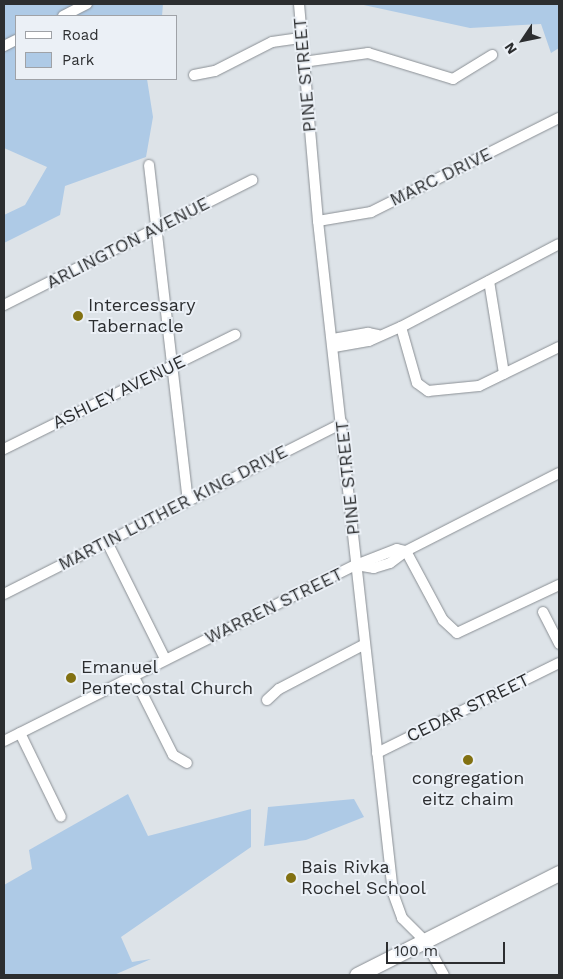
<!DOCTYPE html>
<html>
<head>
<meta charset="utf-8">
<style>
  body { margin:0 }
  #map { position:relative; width:563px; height:979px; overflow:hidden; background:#dde3e8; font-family:"Work Sans",sans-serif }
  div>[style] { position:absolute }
  .green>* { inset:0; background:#aecae6 }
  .roads { filter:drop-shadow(0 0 1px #8a8f94) drop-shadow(0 0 1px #8a8f94) }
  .minor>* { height:10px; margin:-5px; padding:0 5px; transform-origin:5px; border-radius:5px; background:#fff }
  .highway>* { height:15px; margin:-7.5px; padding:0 7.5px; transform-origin:7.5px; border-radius:7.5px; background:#fff }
  .dots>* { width:14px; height:14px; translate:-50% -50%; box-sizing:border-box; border:2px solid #ebf0f6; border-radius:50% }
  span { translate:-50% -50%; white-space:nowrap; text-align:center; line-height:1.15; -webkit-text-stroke:4px #ebf0f6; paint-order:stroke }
  .street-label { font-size:18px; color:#2c2e30 }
  .poi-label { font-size:18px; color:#2c2e30 }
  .left { translate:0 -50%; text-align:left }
  .frame { position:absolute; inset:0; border:5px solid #2c2e30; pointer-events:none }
  .legend { position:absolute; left:15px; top:15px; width:162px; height:65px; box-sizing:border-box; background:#ebf0f6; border:1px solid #9fa2a7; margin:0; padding:6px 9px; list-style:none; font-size:15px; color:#2c2e30 }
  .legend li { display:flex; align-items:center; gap:10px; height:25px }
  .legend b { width:25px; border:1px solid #9fa2a7 }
  .north { position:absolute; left:498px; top:15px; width:50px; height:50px; -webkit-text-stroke:4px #ebf0f6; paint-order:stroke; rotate:236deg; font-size:14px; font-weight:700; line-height:20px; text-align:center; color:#2c2e30 }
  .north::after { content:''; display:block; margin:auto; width:18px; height:22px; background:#2c2e30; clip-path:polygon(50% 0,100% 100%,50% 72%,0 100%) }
  .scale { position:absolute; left:386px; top:942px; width:119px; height:22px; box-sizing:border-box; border:2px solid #2c2e30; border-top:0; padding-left:6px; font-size:15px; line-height:18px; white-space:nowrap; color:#2c2e30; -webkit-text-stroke:4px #ebf0f6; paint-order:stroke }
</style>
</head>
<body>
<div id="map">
  <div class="green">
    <i style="clip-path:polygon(4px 4px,163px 4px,162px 16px,16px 16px,16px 79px,147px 79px,153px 117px,146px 157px,65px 186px,60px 215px,4px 243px,4px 215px,25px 205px,47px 167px,4px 148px)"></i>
    <i style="clip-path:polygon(359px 4px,559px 4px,559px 48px,551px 53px,541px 24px,470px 28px)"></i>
    <i style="clip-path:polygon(128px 794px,148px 836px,251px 809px,251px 847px,121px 937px,132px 962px,151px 959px,114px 975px,4px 975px,4px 885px,32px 869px,29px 850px)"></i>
    <i style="clip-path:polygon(354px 799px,364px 817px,306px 840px,264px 846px,268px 807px)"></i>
  </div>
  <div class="roads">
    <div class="minor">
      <i style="left:299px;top:4px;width:218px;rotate:85deg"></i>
      <i style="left:318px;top:221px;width:676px;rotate:83.63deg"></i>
      <i style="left:393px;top:893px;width:27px;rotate:70deg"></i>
      <i style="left:402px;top:918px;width:33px;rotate:45deg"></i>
      <i style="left:425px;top:941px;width:39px;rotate:61deg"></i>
      <i style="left:63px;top:16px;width:27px;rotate:-27deg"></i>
      <i style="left:4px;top:46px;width:13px;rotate:-27deg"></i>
      <i style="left:303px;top:62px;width:66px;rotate:-7.9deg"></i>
      <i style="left:368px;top:53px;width:89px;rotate:17deg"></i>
      <i style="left:453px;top:79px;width:46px;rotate:-31.6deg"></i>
      <i style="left:194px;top:75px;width:21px;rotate:-11deg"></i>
      <i style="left:215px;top:71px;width:64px;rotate:-27deg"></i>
      <i style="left:272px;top:42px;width:30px;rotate:-8deg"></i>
      <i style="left:149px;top:165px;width:337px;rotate:83.4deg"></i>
      <i style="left:318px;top:221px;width:54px;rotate:-9.6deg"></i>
      <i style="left:371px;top:212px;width:210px;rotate:-26.6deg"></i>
      <i style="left:489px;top:281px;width:94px;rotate:80.8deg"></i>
      <i style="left:4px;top:305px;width:278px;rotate:-26.7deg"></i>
      <i style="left:401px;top:327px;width:58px;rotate:74.1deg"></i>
      <i style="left:417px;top:383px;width:14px;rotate:36deg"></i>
      <i style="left:428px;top:391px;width:51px;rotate:-5.6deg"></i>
      <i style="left:479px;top:386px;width:89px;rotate:-26deg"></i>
      <i style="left:333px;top:339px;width:36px;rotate:-10deg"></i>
      <i style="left:368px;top:333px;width:10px;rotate:11deg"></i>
      <i style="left:334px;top:347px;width:36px;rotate:-10deg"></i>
      <i style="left:369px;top:341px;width:35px;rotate:-24deg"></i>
      <i style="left:401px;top:327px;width:178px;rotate:-27.7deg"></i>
      <i style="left:4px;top:449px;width:258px;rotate:-26.3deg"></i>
      <i style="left:559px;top:473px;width:172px;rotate:153deg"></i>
      <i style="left:406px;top:551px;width:20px;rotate:143deg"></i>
      <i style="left:390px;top:563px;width:17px;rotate:163deg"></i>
      <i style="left:374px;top:568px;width:18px;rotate:-171deg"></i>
      <i style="left:356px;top:565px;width:44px;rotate:-21.3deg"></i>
      <i style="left:397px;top:549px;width:9px;rotate:13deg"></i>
      <i style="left:406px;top:551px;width:78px;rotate:61.8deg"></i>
      <i style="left:443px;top:620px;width:19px;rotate:43deg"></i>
      <i style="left:457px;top:633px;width:113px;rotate:-25.2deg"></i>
      <i style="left:107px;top:542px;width:131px;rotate:63.6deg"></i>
      <i style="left:4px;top:594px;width:379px;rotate:-26.8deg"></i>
      <i style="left:543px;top:612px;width:36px;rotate:63deg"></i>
      <i style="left:133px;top:675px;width:89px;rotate:63.4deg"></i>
      <i style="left:173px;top:755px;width:16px;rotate:30deg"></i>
      <i style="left:267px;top:700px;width:16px;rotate:-43deg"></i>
      <i style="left:279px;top:689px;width:97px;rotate:-27.6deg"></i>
      <i style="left:20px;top:733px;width:93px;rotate:64deg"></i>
      <i style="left:4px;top:741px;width:394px;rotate:-26.6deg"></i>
      <i style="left:377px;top:753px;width:203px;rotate:-26.3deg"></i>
    </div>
    <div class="highway">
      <i style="left:357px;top:975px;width:226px;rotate:-26.8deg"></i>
    </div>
  </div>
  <div class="dots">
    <i style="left:78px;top:316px;background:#827112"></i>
    <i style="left:71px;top:678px;background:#827112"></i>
    <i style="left:468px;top:760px;background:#827112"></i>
    <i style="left:291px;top:878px;background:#827112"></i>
  </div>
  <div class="street-label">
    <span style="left:305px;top:75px;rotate:-95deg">PINE STREET</span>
    <span style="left:441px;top:177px;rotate:-26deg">MARC DRIVE</span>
    <span style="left:128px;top:243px;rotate:-27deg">ARLINGTON AVENUE</span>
    <span style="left:119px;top:392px;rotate:-26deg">ASHLEY AVENUE</span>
    <span style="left:348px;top:478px;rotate:-96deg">PINE STREET</span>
    <span style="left:173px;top:508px;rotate:-27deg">MARTIN LUTHER KING DRIVE</span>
    <span style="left:274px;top:606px;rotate:-26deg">WARREN STREET</span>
    <span style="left:468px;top:708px;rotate:-26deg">CEDAR STREET</span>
  </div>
  <div class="poi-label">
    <span class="left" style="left:88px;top:316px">Intercessary<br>Tabernacle</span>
    <span class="left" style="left:81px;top:678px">Emanuel<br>Pentecostal Church</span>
    <span style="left:468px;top:789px">congregation<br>eitz chaim</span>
    <span class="left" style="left:301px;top:878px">Bais Rivka<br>Rochel School</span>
  </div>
  <div class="frame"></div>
  <ul class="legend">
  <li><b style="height:6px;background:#fff"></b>Road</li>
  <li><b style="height:14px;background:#aecae6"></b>Park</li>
  </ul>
  <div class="north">N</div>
  <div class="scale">100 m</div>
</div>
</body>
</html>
